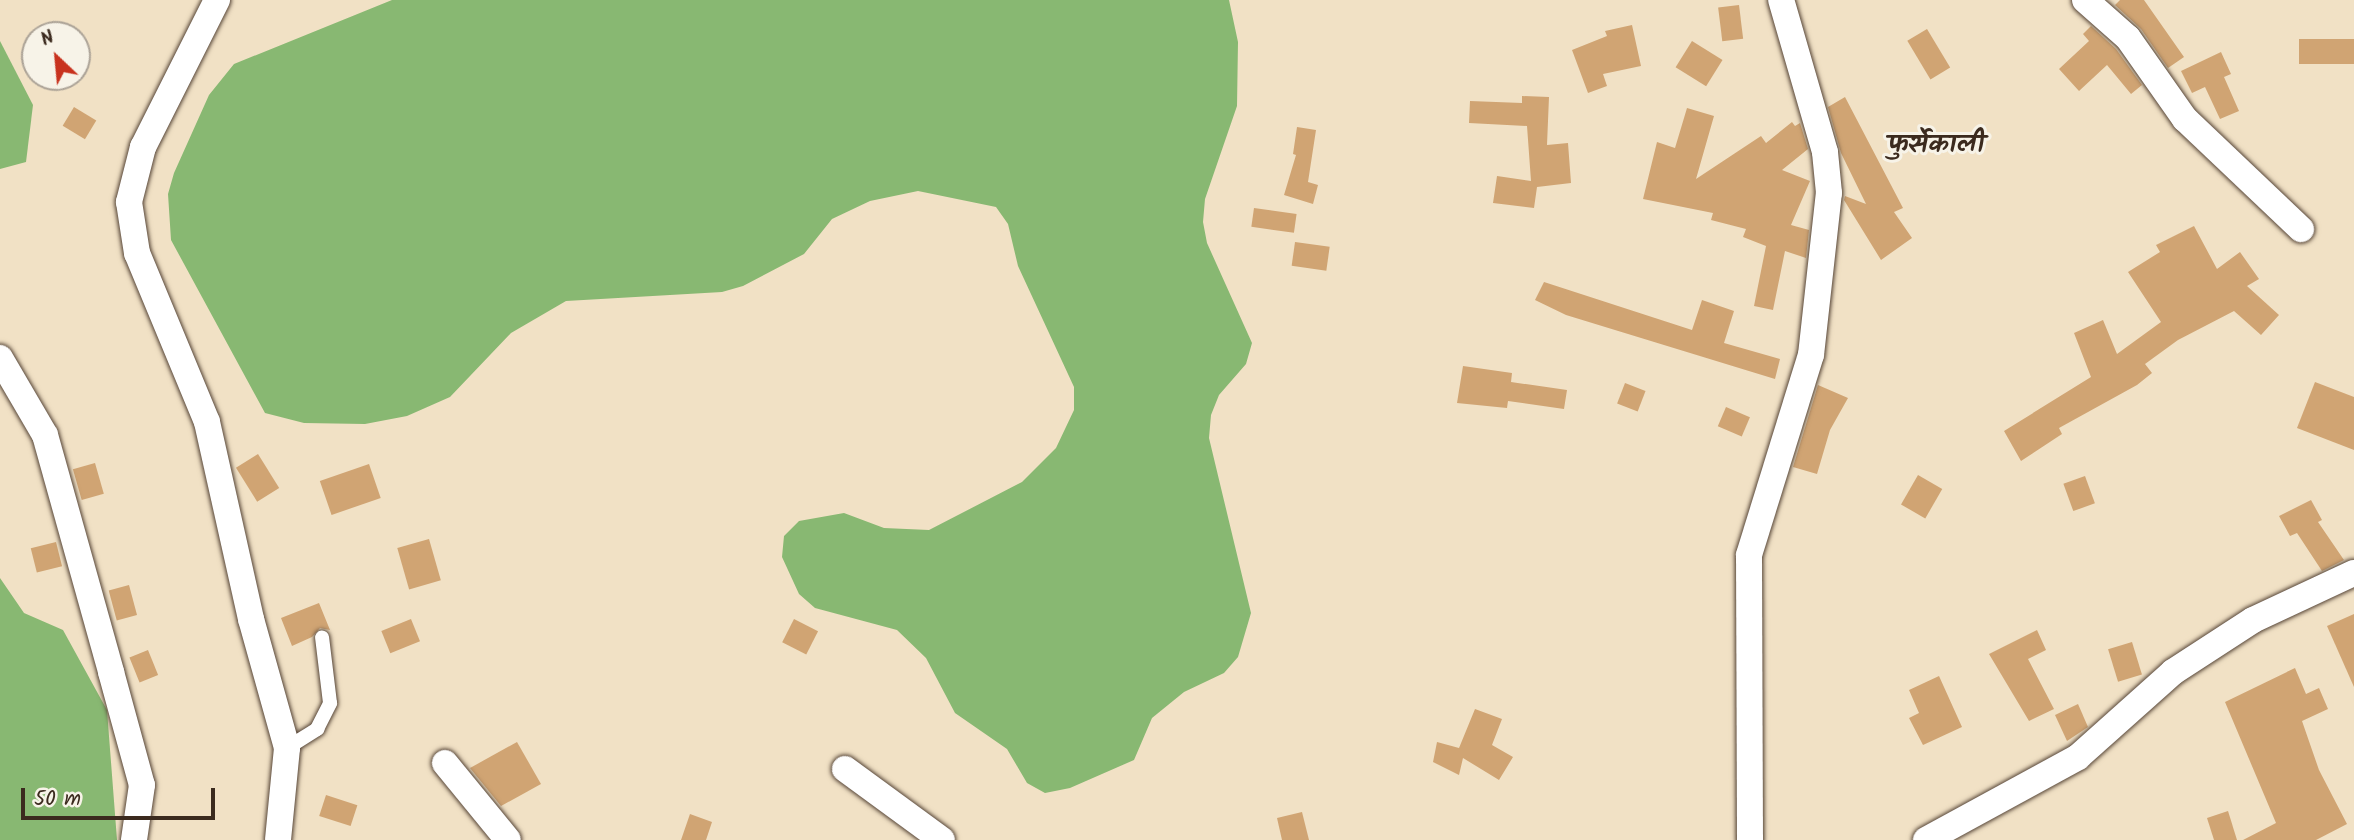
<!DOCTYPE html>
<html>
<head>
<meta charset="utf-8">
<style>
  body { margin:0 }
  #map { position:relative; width:2354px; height:840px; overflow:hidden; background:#f1e1c5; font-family:Kalam,"Playpen Sans Deva",sans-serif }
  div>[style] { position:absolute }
  .forest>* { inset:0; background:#88b872 }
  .building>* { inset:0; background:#d0a473; transform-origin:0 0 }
  .roads { filter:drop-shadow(0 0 2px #564537) drop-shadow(0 0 2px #564537) }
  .service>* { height:14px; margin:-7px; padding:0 7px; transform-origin:7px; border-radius:7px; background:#fff }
  .minor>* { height:26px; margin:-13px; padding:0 13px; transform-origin:13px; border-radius:13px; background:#fff }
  span { translate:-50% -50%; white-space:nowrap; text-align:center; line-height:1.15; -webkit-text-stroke:6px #f7f3e8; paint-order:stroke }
  .quarter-label { font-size:26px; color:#3b2a1e; font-weight:700 }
  .north { position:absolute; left:21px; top:21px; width:70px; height:70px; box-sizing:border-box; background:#f7f3e8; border:2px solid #aca397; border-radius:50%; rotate:334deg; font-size:19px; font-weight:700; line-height:28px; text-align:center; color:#3b2a1e }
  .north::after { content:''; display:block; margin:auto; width:24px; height:32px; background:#c8321e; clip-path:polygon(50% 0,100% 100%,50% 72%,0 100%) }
  .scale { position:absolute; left:21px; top:788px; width:194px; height:32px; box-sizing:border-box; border:4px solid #3b2a1e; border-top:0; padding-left:9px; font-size:21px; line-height:24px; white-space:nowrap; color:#3b2a1e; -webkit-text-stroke:5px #f7f3e8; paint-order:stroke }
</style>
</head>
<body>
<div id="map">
  <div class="forest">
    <i style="clip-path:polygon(392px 0,1229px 0,1238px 42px,1237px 106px,1205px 199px,1203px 222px,1207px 243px,1252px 343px,1246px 364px,1219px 395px,1211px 415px,1209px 438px,1251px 613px,1238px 657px,1224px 673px,1184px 692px,1152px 718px,1134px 760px,1070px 788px,1045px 793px,1027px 783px,1007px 749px,955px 713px,926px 658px,897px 630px,815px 608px,799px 594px,782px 557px,784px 536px,799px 521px,844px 513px,884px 528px,929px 530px,1022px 482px,1056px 448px,1074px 410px,1074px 387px,1018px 266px,1008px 224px,996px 207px,918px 191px,870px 201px,832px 219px,804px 254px,743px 286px,722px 292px,566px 301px,511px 333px,450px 397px,407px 416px,365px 424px,304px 423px,265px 413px,171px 240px,168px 194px,174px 173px,209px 95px,234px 64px)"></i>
    <i style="clip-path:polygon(0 41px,33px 105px,26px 162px,0 169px)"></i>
    <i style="clip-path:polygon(0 578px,24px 613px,63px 630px,107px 710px,117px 840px,0 840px)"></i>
  </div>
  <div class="building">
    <i style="clip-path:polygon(2120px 0,2144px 0,2184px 57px,2168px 68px,2141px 29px,2115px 5px)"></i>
    <i style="left:1739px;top:5px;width:34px;height:21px;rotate:83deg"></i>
    <i style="clip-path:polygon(1632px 25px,1641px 66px,1603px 74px,1607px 86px,1588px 93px,1572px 50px,1607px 36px,1605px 31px)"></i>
    <i style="clip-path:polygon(2091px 26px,2116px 49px,2142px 85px,2131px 94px,2107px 65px,2079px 91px,2059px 69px,2089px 41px,2083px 34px)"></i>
    <i style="left:1927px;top:29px;width:45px;height:23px;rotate:59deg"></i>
    <i style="left:2354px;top:39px;width:25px;height:55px;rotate:90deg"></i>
    <i style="left:1692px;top:41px;width:36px;height:31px;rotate:32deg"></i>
    <i style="clip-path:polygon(2221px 52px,2231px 74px,2224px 77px,2239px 111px,2220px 119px,2205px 87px,2192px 93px,2181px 71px)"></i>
    <i style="clip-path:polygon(1522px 96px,1549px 97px,1547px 145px,1568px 143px,1571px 183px,1537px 187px,1534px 208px,1493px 203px,1497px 176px,1531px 181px,1527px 126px,1469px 123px,1470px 101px,1522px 103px)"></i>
    <i style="clip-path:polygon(1845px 97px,1903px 208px,1894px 212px,1912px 238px,1881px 260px,1844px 200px,1845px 196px,1866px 204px,1841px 153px,1828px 107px)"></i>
    <i style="left:74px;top:107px;width:26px;height:22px;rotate:31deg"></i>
    <i style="clip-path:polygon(1687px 108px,1714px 116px,1696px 179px,1761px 136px,1766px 143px,1792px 122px,1795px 126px,1800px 123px,1808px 149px,1782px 170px,1810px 181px,1791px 225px,1809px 230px,1806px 258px,1785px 251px,1773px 310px,1754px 306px,1766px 246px,1743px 237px,1746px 229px,1711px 220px,1713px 213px,1643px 199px,1657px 142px,1675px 148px)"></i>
    <i style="clip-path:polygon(1297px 127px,1316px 130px,1308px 182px,1318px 185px,1313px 204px,1284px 195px,1296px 155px,1293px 154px)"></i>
    <i style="left:1254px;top:208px;width:43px;height:19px;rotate:8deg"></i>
    <i style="clip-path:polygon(2194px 226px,2217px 269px,2240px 252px,2259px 279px,2247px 286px,2279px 315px,2261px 335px,2234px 311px,2178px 340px,2145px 364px,2152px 373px,2137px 385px,2059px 428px,2062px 434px,2021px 461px,2004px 431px,2091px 377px,2074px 333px,2103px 320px,2117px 354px,2161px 322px,2128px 272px,2160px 252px,2156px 245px)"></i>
    <i style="left:1295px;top:242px;width:35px;height:24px;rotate:8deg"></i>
    <i style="clip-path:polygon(1544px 282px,1692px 330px,1702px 300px,1734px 311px,1724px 343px,1780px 359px,1775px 379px,1566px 315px,1535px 300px)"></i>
    <i style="clip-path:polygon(1463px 366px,1512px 373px,1511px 382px,1567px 390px,1564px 409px,1508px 401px,1507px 408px,1457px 403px)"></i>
    <i style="clip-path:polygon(2315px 382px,2354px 397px,2354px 450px,2297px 428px)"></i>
    <i style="left:1625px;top:383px;width:22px;height:22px;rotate:21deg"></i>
    <i style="clip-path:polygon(1818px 385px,1848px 398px,1830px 430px,1817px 474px,1793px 467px)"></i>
    <i style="left:1726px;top:407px;width:26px;height:21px;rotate:23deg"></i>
    <i style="left:258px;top:454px;width:40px;height:26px;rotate:58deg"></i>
    <i style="left:95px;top:463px;width:32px;height:23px;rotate:74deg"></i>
    <i style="left:369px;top:464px;width:36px;height:52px;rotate:71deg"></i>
    <i style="left:1918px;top:475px;width:28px;height:34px;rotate:30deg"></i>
    <i style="left:2085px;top:476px;width:29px;height:23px;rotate:70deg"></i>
    <i style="clip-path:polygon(2311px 500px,2322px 520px,2318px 522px,2344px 560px,2322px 571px,2297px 533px,2290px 536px,2279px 516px)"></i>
    <i style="left:429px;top:539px;width:43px;height:33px;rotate:74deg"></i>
    <i style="left:56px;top:542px;width:25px;height:26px;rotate:76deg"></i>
    <i style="left:129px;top:585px;width:31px;height:21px;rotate:75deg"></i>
    <i style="clip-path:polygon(319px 603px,330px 630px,320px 628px,312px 637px,292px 646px,281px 618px)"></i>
    <i style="clip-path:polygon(2354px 614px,2354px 687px,2327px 626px)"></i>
    <i style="left:411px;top:619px;width:24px;height:32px;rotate:68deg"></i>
    <i style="left:794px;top:619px;width:27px;height:26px;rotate:27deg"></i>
    <i style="clip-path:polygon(2037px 630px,2046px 650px,2028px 659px,2054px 709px,2029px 721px,1989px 654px)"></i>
    <i style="left:2132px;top:642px;width:34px;height:25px;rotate:73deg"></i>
    <i style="left:148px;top:650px;width:27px;height:20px;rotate:68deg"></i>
    <i style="clip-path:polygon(2295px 668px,2306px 694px,2319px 688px,2328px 709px,2302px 721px,2319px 770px,2347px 824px,2316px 840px,2243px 840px,2276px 823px,2225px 702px)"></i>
    <i style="clip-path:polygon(1939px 676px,1962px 727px,1923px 745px,1909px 718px,1919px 713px,1909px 690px)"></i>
    <i style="clip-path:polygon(2078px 704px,2088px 727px,2067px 741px,2055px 715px)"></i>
    <i style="clip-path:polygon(1475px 709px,1502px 719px,1492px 745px,1513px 757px,1499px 780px,1463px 758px,1459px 775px,1433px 762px,1437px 742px,1459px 748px)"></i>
    <i style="clip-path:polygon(517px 742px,541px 784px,501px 806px,470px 768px)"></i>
    <i style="left:326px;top:795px;width:33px;height:22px;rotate:18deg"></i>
    <i style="clip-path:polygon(2228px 811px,2237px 840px,2214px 840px,2207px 818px)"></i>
    <i style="clip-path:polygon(1302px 812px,1309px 840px,1282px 840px,1277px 818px)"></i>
    <i style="clip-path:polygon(690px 814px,712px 822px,706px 840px,681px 840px)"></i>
  </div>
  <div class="roads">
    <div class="service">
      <i style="left:287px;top:748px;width:36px;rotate:-32deg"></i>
      <i style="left:317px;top:729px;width:29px;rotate:-63deg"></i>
      <i style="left:330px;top:703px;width:66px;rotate:-96.9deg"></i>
    </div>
    <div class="minor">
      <i style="left:217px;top:0;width:165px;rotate:116.7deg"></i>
      <i style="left:143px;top:147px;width:57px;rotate:104.3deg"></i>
      <i style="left:129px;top:202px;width:52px;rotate:81.1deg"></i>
      <i style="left:137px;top:253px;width:183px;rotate:67.5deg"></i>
      <i style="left:207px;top:422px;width:202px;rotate:77.4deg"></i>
      <i style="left:251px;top:619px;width:134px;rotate:74.4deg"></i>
      <i style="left:287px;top:748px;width:92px;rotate:95.6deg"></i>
      <i style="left:2085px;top:0;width:57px;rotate:41.5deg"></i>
      <i style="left:2128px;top:38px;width:99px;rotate:54.9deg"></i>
      <i style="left:2185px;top:119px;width:160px;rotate:43.5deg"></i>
      <i style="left:0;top:358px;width:89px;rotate:59.7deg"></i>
      <i style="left:45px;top:435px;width:246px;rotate:74.4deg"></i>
      <i style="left:111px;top:672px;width:117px;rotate:74.7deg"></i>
      <i style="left:142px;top:785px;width:56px;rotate:98.3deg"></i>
      <i style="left:445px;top:763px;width:99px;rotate:50.7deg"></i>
      <i style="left:845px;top:769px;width:120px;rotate:36.2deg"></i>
      <i style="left:1750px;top:840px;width:285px;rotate:-90.2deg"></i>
      <i style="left:1749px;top:555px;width:209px;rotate:-72.8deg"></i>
      <i style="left:1811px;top:355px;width:163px;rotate:-83.7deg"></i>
      <i style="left:1829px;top:193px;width:41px;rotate:-95.6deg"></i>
      <i style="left:1825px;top:152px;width:158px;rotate:-106.1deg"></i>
      <i style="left:1926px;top:840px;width:173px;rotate:-28.6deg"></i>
      <i style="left:2078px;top:757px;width:127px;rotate:-41.8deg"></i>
      <i style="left:2173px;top:672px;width:95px;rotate:-33deg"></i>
      <i style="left:2253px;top:620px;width:111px;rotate:-25deg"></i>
    </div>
  </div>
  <div class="quarter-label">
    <span style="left:1936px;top:146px">फुर्सेकाली</span>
  </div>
  <div class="north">N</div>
  <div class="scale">50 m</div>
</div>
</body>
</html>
